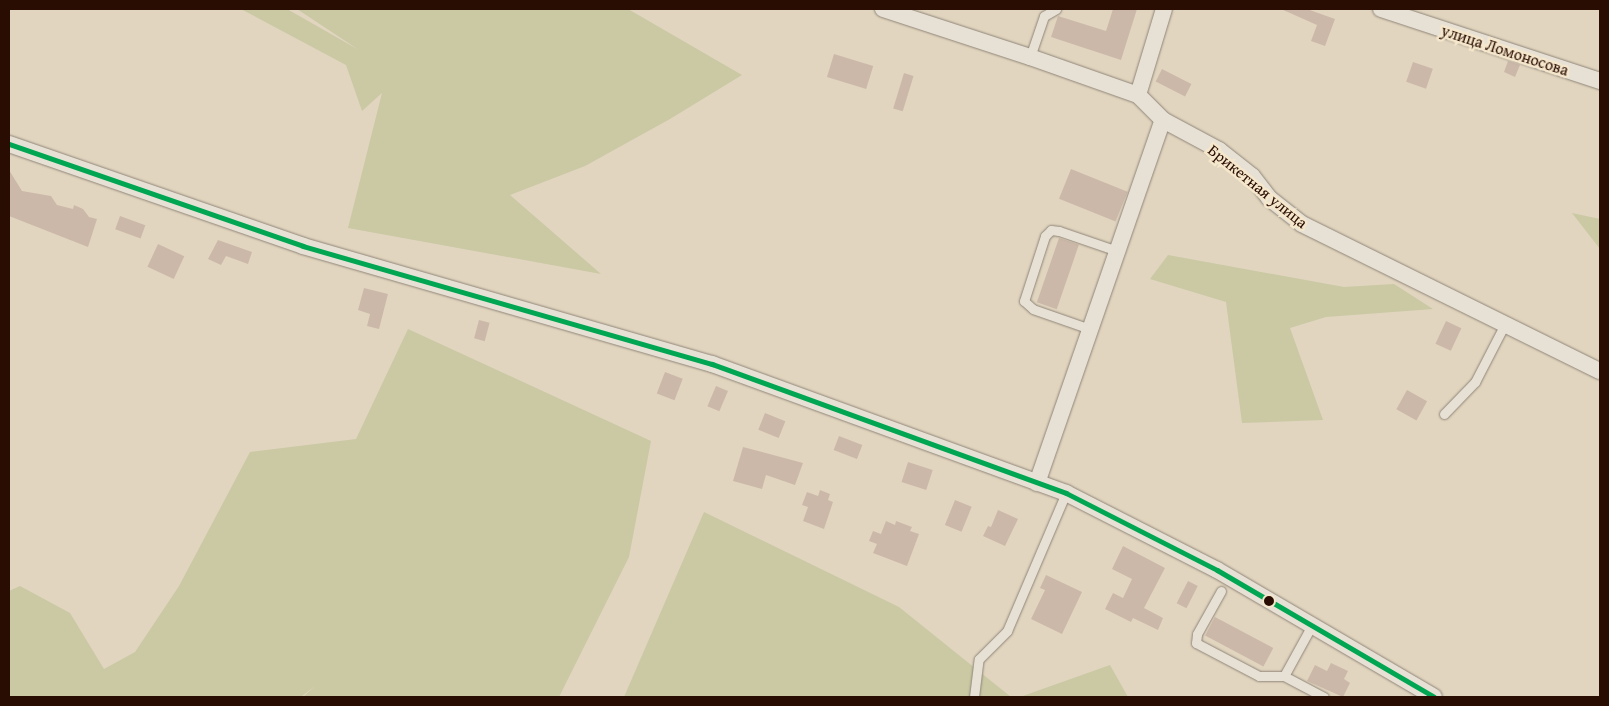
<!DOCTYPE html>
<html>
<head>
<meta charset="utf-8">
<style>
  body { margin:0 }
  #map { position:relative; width:1609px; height:706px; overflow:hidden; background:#e1d5bf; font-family:"Gentium Book Plus",serif }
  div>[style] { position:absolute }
  .green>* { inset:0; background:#cac9a4 }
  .building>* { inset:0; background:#ccb8a9; transform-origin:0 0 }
  .roads { filter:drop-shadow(0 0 1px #908578) drop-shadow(0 0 1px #908578) }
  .lane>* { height:9px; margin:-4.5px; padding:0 4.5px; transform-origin:4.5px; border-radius:4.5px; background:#e7e1d5 }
  .street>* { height:16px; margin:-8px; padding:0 8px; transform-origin:8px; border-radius:8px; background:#e7e1d5 }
  .bus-1>* { height:5px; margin:-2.5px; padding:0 2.5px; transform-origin:2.5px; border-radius:2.5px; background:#00a651 }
  .dots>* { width:14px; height:14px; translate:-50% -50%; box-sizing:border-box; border:2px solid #f5e7cc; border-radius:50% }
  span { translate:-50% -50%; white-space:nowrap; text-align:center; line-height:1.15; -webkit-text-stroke:5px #f5e7cc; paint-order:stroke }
  .street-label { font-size:16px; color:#2a0d02 }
  .frame { position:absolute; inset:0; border:10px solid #2a0d02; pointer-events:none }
</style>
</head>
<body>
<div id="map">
  <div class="green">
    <i style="clip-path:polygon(241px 9px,287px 9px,359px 50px,297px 9px,628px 9px,742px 75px,670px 119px,585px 166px,510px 195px,601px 274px,348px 228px,382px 93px,362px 111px,346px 65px)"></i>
    <i style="clip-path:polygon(1572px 213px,1600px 219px,1600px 249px)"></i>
    <i style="clip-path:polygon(1168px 255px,1344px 287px,1394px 284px,1433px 309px,1326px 317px,1290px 328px,1323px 420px,1242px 423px,1226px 302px,1150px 279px)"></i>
    <i style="clip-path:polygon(408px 329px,651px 441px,629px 557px,559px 697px,303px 697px,315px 686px,301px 697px,9px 697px,9px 591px,20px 586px,70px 613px,104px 669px,135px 652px,179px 586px,250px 452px,356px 439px)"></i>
    <i style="clip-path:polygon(704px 512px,899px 607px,1011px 697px,624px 697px)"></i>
    <i style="clip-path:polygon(1110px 665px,1128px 697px,1020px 697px)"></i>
  </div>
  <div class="building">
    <i style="clip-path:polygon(1113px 9px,1137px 9px,1121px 60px,1051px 37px,1058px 16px,1106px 31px)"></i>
    <i style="clip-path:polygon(1281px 9px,1307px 9px,1335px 19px,1325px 46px,1311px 41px,1317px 25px)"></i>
    <i style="left:834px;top:54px;width:41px;height:24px;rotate:17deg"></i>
    <i style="clip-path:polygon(1508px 61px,1520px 65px,1515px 77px,1504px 72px)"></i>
    <i style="left:1413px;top:62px;width:21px;height:21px;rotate:19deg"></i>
    <i style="left:1162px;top:69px;width:33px;height:14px;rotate:27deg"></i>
    <i style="left:904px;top:73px;width:10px;height:37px;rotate:17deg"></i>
    <i style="left:1071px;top:169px;width:61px;height:32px;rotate:22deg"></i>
    <i style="clip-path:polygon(9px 170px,22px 191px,51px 196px,57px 205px,73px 209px,74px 205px,83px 209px,89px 217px,97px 219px,88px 247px,9px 216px)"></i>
    <i style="left:120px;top:216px;width:27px;height:14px;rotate:20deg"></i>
    <i style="left:1059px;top:238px;width:21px;height:68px;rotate:19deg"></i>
    <i style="clip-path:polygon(218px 240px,252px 252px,248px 264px,226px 256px,221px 265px,208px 259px)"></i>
    <i style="left:158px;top:244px;width:29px;height:25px;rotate:25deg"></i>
    <i style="clip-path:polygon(364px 288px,388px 294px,379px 329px,367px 326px,370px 314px,358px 310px)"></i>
    <i style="left:479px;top:320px;width:11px;height:19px;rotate:15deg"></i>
    <i style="left:1446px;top:321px;width:17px;height:25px;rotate:25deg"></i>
    <i style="left:665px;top:372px;width:19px;height:23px;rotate:21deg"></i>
    <i style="left:716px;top:386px;width:13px;height:22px;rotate:23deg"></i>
    <i style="left:1407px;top:390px;width:23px;height:22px;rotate:29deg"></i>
    <i style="left:765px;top:413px;width:22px;height:18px;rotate:22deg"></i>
    <i style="left:839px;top:436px;width:25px;height:15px;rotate:21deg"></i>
    <i style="clip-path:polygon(743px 447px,803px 463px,795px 485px,766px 475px,762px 489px,733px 481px)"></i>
    <i style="left:908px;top:462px;width:26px;height:21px;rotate:18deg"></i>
    <i style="clip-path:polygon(820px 490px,830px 494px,828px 500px,833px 502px,824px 529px,803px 521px,808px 507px,802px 505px,807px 492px,818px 496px)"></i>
    <i style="left:955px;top:500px;width:18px;height:27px;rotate:22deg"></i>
    <i style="clip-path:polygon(998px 510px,1018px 519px,1005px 546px,983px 536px,988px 526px,991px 527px)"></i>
    <i style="clip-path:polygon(886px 521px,895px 525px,896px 521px,912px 527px,910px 531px,919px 534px,907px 566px,873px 553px,877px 544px,869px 541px,873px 531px,881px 534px)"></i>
    <i style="clip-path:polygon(1123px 546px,1165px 568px,1144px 608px,1163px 618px,1158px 630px,1133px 618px,1131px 622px,1105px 609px,1113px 593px,1123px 598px,1132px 579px,1112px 569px)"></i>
    <i style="clip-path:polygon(1046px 575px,1082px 592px,1062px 634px,1031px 619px,1045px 590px,1040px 588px)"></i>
    <i style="left:1188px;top:581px;width:11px;height:25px;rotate:27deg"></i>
    <i style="left:1215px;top:617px;width:66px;height:21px;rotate:28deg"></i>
    <i style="clip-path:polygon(1331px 663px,1348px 671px,1344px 679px,1350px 683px,1343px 697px,1307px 681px,1315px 665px,1327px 671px)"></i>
  </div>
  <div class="roads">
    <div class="lane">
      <i style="left:1030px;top:57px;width:43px;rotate:-71.1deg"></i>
      <i style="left:1044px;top:16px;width:14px;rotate:-30deg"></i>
      <i style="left:1090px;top:329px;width:60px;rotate:-160.7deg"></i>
      <i style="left:1033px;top:309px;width:12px;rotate:-138deg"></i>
      <i style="left:1024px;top:301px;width:68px;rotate:-72.1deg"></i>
      <i style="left:1045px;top:236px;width:8px;rotate:-45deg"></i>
      <i style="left:1051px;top:230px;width:8px;rotate:7deg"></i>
      <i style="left:1059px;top:231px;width:61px;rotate:19deg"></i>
      <i style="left:1444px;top:414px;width:45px;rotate:-45.9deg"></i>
      <i style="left:1475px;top:382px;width:65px;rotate:-62.7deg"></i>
      <i style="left:1221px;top:591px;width:49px;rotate:119.2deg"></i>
      <i style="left:1197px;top:634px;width:9px;rotate:96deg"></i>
      <i style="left:1196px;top:643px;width:71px;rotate:27.6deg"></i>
      <i style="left:1259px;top:676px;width:25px"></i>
      <i style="left:1284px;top:676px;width:58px;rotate:-61.2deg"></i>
      <i style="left:1284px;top:676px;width:45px;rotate:27.7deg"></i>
      <i style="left:974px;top:697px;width:38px;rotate:-83deg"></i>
      <i style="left:979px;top:659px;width:40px;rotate:-45deg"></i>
      <i style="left:1007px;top:631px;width:150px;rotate:-66.9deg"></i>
    </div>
    <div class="street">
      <i style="left:883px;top:9px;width:155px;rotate:18.1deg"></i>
      <i style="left:1030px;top:57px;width:114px;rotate:19.4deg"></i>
      <i style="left:1138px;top:95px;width:35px;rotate:45deg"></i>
      <i style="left:1163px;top:120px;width:64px;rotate:28.2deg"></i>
      <i style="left:1219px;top:150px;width:42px;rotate:38.2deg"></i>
      <i style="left:1252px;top:176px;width:28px;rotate:52deg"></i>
      <i style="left:1269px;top:198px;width:42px;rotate:38.2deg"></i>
      <i style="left:1302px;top:224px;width:332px;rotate:26.3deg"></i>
      <i style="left:1381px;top:9px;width:231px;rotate:18.2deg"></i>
      <i style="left:1138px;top:95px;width:90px;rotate:-73.2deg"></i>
      <i style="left:9px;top:144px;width:311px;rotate:19.1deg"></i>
      <i style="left:303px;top:246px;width:426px;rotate:16.1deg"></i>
      <i style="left:712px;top:364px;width:377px;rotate:20deg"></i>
      <i style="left:1066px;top:493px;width:169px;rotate:27deg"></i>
      <i style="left:1217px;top:570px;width:251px;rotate:30.3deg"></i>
      <i style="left:1037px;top:483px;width:384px;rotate:-70.9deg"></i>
    </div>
  </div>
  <div class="bus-1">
    <i style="left:9px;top:144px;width:311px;rotate:19.1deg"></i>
    <i style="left:303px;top:246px;width:426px;rotate:16.1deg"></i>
    <i style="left:712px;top:364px;width:377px;rotate:20deg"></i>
    <i style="left:1066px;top:493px;width:169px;rotate:27deg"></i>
    <i style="left:1217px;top:570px;width:251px;rotate:30.3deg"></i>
  </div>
  <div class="dots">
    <i style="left:1269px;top:601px;background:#2a0d02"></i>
  </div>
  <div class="street-label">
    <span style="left:1505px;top:50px;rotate:18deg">улица Ломоносова</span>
    <span style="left:1258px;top:186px;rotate:39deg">Брикетная улица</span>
  </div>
  <div class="frame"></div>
</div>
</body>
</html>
